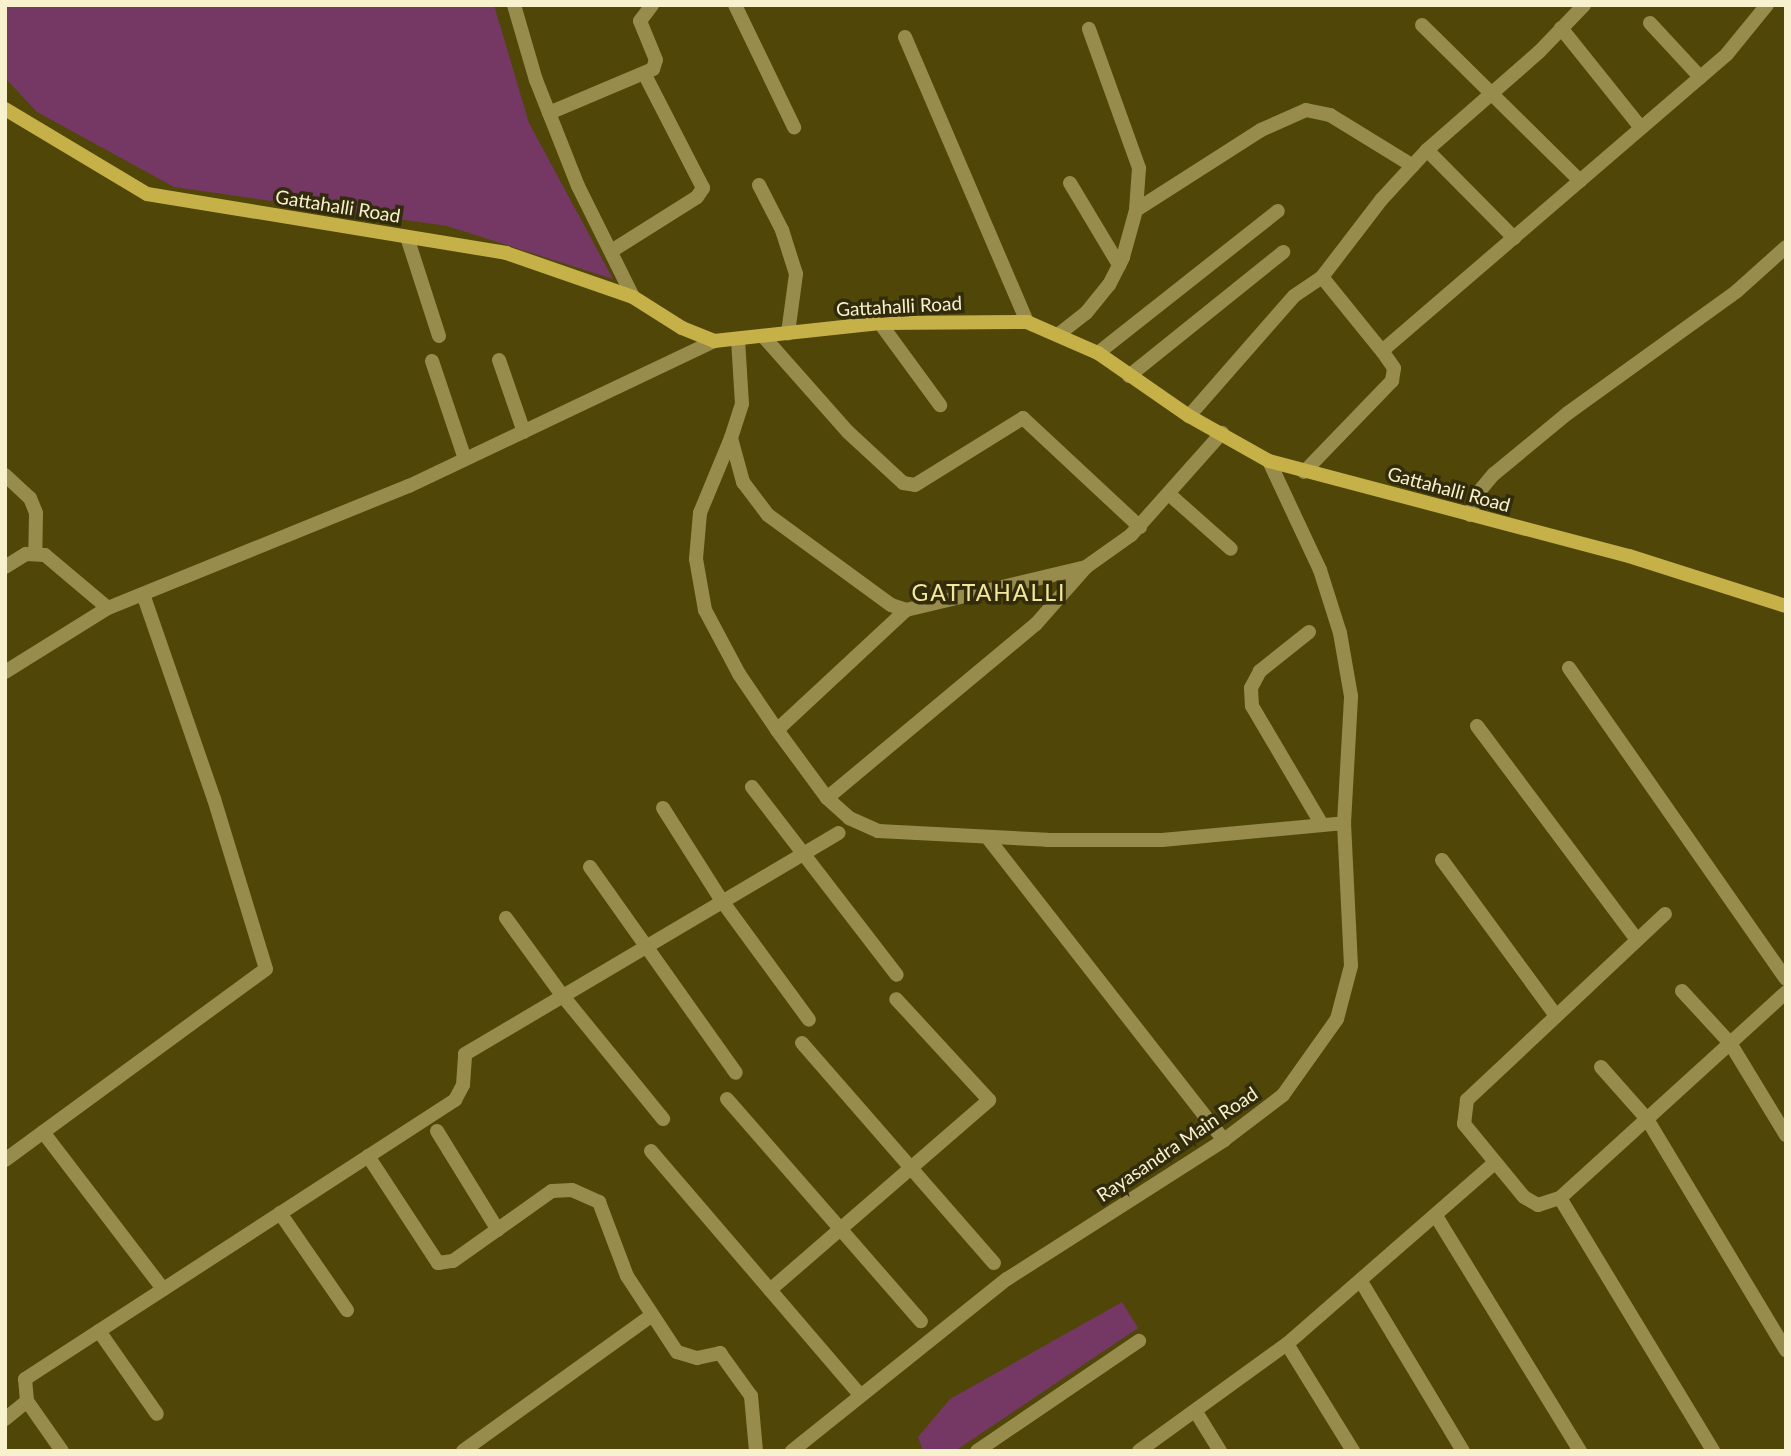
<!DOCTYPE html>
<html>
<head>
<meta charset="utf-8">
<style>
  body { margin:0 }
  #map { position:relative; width:1791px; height:1456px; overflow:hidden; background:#504608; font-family:Lato,sans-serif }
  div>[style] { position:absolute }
  .green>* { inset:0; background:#753764 }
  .minor>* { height:14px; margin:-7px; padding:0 7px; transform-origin:7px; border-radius:7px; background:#988c4d }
  .tertiary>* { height:14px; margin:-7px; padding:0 7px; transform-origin:7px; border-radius:7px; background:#988c4d }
  .secondary>* { height:14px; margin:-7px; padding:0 7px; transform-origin:7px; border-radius:7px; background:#c5b147 }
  span { translate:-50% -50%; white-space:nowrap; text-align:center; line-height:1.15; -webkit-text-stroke:7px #322c0d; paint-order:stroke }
  .street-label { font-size:19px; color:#f8f1cd }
  .quarter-label { font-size:23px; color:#f4e69a; letter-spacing:2px }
  .frame { position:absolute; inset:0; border:7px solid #f8f1cd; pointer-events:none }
</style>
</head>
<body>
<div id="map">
  <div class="green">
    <i style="clip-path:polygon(5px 5px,494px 5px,529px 123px,613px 279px,447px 226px,174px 187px,37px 112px,5px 78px)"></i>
    <i style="clip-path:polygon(1122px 1302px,1138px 1328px,955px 1451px,923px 1451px,918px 1437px,950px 1399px)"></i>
  </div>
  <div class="minor">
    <i style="left:514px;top:5px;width:78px;rotate:73.7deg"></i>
    <i style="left:536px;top:80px;width:114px;rotate:68.4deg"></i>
    <i style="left:578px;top:186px;width:124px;rotate:63.6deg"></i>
    <i style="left:735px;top:5px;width:136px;rotate:64.2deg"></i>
    <i style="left:1650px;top:23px;width:74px;rotate:47.2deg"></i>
    <i style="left:1422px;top:25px;width:222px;rotate:44.6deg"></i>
    <i style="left:1561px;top:28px;width:128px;rotate:51.3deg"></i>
    <i style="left:905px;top:37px;width:310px;rotate:66.8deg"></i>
    <i style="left:549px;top:113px;width:113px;rotate:-22.9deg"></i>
    <i style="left:653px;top:69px;width:9px;rotate:-72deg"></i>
    <i style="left:656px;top:60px;width:42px;rotate:-112.3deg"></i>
    <i style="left:640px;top:21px;width:20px;rotate:-53deg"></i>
    <i style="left:1427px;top:150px;width:124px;rotate:45.3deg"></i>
    <i style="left:1070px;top:183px;width:96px;rotate:59.1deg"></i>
    <i style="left:759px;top:185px;width:51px;rotate:62.9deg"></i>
    <i style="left:782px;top:230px;width:46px;rotate:72.3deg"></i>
    <i style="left:796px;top:274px;width:60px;rotate:97.7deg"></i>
    <i style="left:1136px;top:210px;width:148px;rotate:-32.6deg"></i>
    <i style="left:1261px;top:130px;width:49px;rotate:-24deg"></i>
    <i style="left:1306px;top:110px;width:25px;rotate:12deg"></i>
    <i style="left:1330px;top:115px;width:97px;rotate:31.6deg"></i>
    <i style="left:407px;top:237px;width:104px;rotate:72.1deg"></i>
    <i style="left:613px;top:250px;width:99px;rotate:-32.2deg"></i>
    <i style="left:697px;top:197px;width:11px;rotate:-56deg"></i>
    <i style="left:703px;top:188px;width:127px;rotate:-117.2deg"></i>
    <i style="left:1322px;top:277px;width:95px;rotate:51deg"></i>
    <i style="left:880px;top:323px;width:102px;rotate:53.8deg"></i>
    <i style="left:1059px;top:334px;width:34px;rotate:-38deg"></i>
    <i style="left:1086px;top:313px;width:36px;rotate:-51deg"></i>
    <i style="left:1109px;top:285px;width:31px;rotate:-63deg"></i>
    <i style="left:1123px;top:257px;width:49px;rotate:-74.5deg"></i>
    <i style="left:1136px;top:210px;width:42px;rotate:-85.9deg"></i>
    <i style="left:1139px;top:168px;width:148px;rotate:-109.8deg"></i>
    <i style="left:763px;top:336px;width:128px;rotate:48.5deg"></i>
    <i style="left:848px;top:432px;width:75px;rotate:42.8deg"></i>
    <i style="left:903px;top:483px;width:12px;rotate:9deg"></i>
    <i style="left:915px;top:485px;width:127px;rotate:-31.8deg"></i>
    <i style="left:1023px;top:418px;width:160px;rotate:43deg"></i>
    <i style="left:738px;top:339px;width:65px;rotate:86.5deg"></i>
    <i style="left:742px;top:404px;width:36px;rotate:108deg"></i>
    <i style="left:731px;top:438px;width:46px;rotate:74.7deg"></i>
    <i style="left:743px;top:482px;width:41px;rotate:52.9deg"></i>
    <i style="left:768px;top:515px;width:152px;rotate:36.2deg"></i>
    <i style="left:891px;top:605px;width:16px;rotate:18deg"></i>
    <i style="left:906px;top:610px;width:185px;rotate:-13.4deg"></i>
    <i style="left:1086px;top:567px;width:55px;rotate:-35.4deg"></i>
    <i style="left:1131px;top:535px;width:137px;rotate:-48.3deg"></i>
    <i style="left:1098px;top:353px;width:229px;rotate:-38.3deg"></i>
    <i style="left:499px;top:360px;width:76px;rotate:70.9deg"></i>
    <i style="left:432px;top:361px;width:103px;rotate:71.4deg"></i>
    <i style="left:1129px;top:376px;width:198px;rotate:-38.8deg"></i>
    <i style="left:1189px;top:416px;width:159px;rotate:-48.8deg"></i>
    <i style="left:1294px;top:296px;width:34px;rotate:-34deg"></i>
    <i style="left:1322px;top:277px;width:97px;rotate:-52.5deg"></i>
    <i style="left:1381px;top:200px;width:68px;rotate:-47.4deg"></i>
    <i style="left:1427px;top:150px;width:149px;rotate:-41.2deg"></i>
    <i style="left:1539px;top:52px;width:65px;rotate:-46.2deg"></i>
    <i style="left:731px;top:438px;width:81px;rotate:112.5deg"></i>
    <i style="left:700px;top:513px;width:46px;rotate:95deg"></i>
    <i style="left:696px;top:559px;width:52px;rotate:80deg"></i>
    <i style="left:705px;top:610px;width:72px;rotate:62deg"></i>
    <i style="left:739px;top:674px;width:68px;rotate:55.8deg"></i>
    <i style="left:777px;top:730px;width:84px;rotate:53.7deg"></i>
    <i style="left:827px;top:798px;width:30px;rotate:42deg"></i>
    <i style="left:849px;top:818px;width:32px;rotate:24deg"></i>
    <i style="left:878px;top:831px;width:169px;rotate:3deg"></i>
    <i style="left:1047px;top:840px;width:115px"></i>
    <i style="left:1162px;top:840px;width:183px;rotate:-5.3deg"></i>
    <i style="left:1304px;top:472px;width:127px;rotate:-46deg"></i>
    <i style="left:1392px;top:381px;width:13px;rotate:-81deg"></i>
    <i style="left:1394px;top:368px;width:21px;rotate:-125deg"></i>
    <i style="left:1382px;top:351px;width:455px;rotate:-40.7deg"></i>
    <i style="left:1727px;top:54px;width:63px;rotate:-50.8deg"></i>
    <i style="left:5px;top:475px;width:34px;rotate:43deg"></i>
    <i style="left:30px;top:498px;width:16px;rotate:68deg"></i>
    <i style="left:36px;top:513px;width:39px;rotate:91deg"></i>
    <i style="left:1170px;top:495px;width:81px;rotate:41.5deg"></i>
    <i style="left:1470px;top:515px;width:22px;rotate:-72deg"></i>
    <i style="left:1477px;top:494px;width:26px;rotate:-50deg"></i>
    <i style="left:1494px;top:474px;width:96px;rotate:-39.5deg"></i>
    <i style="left:1568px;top:413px;width:208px;rotate:-35.8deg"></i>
    <i style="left:1737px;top:291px;width:66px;rotate:-41.9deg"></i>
    <i style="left:5px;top:567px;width:25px;rotate:-32deg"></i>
    <i style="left:26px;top:554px;width:19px;rotate:3deg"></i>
    <i style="left:45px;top:555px;width:82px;rotate:40.1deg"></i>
    <i style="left:1309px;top:632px;width:63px;rotate:141.5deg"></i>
    <i style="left:1260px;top:671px;width:19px;rotate:118deg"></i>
    <i style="left:1251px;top:688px;width:18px;rotate:87deg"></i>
    <i style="left:1252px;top:706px;width:138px;rotate:59.5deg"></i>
    <i style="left:1569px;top:668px;width:379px;rotate:55.1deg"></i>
    <i style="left:5px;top:672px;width:121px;rotate:-31.9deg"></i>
    <i style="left:108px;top:608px;width:325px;rotate:-22.1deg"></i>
    <i style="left:409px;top:486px;width:338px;rotate:-25.4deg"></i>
    <i style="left:1477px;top:726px;width:267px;rotate:53.2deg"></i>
    <i style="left:777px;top:730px;width:176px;rotate:-42.9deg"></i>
    <i style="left:752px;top:787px;width:237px;rotate:52.4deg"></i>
    <i style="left:827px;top:798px;width:272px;rotate:-39.8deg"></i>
    <i style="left:1036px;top:624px;width:76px;rotate:-48.7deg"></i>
    <i style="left:663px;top:808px;width:110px;rotate:57.6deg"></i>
    <i style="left:722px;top:901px;width:147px;rotate:53.8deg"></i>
    <i style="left:987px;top:837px;width:385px;rotate:52deg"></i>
    <i style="left:1442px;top:860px;width:193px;rotate:53.8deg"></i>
    <i style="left:590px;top:867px;width:252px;rotate:54.7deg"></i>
    <i style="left:1665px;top:914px;width:272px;rotate:136.8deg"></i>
    <i style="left:1467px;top:1100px;width:24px;rotate:97deg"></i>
    <i style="left:1464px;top:1124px;width:94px;rotate:50.6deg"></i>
    <i style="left:1524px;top:1197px;width:16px;rotate:30deg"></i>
    <i style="left:1538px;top:1205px;width:23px;rotate:-18deg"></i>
    <i style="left:1560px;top:1198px;width:306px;rotate:-42.3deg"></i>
    <i style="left:506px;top:918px;width:95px;rotate:54deg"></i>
    <i style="left:562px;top:995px;width:160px;rotate:50.8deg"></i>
    <i style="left:1682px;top:991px;width:71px;rotate:47.3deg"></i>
    <i style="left:1730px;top:1043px;width:108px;rotate:58.7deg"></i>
    <i style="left:802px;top:1043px;width:292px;rotate:48.9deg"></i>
    <i style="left:1601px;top:1067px;width:69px;rotate:48.5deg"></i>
    <i style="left:1647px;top:1119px;width:270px;rotate:59deg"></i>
    <i style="left:727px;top:1099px;width:295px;rotate:48.9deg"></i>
    <i style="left:437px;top:1131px;width:116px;rotate:58.4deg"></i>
    <i style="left:43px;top:1132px;width:198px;rotate:52.6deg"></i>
    <i style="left:651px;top:1151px;width:320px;rotate:49.4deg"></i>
    <i style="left:368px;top:1156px;width:128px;rotate:56.8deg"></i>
    <i style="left:438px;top:1263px;width:15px;rotate:-8deg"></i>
    <i style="left:453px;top:1261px;width:121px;rotate:-35.3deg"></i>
    <i style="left:552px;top:1191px;width:20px;rotate:-3deg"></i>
    <i style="left:572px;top:1190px;width:30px;rotate:24deg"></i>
    <i style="left:599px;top:1202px;width:79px;rotate:69.3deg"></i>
    <i style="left:627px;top:1276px;width:91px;rotate:56.7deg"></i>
    <i style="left:677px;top:1352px;width:21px;rotate:17deg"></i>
    <i style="left:697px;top:1358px;width:24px;rotate:-12deg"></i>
    <i style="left:720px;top:1353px;width:53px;rotate:54.2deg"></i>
    <i style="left:751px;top:1396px;width:55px;rotate:84.8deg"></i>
    <i style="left:5px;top:1160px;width:323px;rotate:-36.2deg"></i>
    <i style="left:266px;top:969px;width:178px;rotate:-107deg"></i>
    <i style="left:214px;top:799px;width:217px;rotate:-109.1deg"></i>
    <i style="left:1560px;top:1198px;width:296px;rotate:58.8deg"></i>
    <i style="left:280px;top:1213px;width:118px;rotate:55.4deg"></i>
    <i style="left:1436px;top:1216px;width:276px;rotate:58.5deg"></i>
    <i style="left:1362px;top:1283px;width:196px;rotate:59deg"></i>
    <i style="left:770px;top:1290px;width:290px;rotate:-40.9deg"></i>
    <i style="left:989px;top:1100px;width:137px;rotate:-132.6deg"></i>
    <i style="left:99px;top:1331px;width:101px;rotate:55.1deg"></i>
    <i style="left:1287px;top:1344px;width:126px;rotate:58.3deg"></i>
    <i style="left:27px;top:1401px;width:61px;rotate:55deg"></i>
    <i style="left:1196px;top:1412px;width:46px;rotate:58.4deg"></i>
    <i style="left:5px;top:1419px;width:28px;rotate:-39deg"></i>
    <i style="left:27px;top:1401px;width:22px;rotate:-95deg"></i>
    <i style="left:25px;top:1379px;width:513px;rotate:-32.98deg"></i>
    <i style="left:455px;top:1100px;width:17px;rotate:-62deg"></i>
    <i style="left:463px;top:1085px;width:31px;rotate:-86deg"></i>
    <i style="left:465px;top:1054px;width:434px;rotate:-30.6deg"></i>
    <i style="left:463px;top:1451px;width:233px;rotate:-35.7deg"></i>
    <i style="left:977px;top:1451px;width:196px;rotate:-34.2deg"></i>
    <i style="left:1139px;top:1451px;width:183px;rotate:-35.9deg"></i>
    <i style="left:1287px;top:1344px;width:274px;rotate:-41.1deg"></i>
  </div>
  <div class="tertiary">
    <i style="left:792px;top:1451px;width:275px;rotate:-38.7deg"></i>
    <i style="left:1007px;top:1279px;width:258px;rotate:-32.6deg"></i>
    <i style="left:1224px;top:1140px;width:74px;rotate:-37.3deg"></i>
    <i style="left:1283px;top:1095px;width:93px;rotate:-54.6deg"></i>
    <i style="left:1337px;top:1019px;width:55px;rotate:-75.2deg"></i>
    <i style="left:1351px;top:966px;width:143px;rotate:-92.8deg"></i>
    <i style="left:1344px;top:823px;width:127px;rotate:-86.8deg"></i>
    <i style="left:1351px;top:696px;width:64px;rotate:-99.9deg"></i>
    <i style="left:1340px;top:633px;width:66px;rotate:-107.6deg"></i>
    <i style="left:1320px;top:570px;width:120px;rotate:-115.1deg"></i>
  </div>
  <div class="secondary">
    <i style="left:5px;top:109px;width:165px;rotate:30.9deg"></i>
    <i style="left:147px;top:194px;width:364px;rotate:9.3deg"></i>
    <i style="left:506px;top:253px;width:134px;rotate:19.1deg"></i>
    <i style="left:633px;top:297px;width:58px;rotate:32.3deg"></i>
    <i style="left:682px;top:328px;width:35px;rotate:22deg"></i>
    <i style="left:714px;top:341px;width:167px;rotate:-6.2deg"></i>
    <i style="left:880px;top:323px;width:147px;rotate:-0.4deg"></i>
    <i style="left:1027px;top:322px;width:77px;rotate:23.6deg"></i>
    <i style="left:1098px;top:353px;width:111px;rotate:34.7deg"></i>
    <i style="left:1189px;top:416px;width:92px;rotate:29.4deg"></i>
    <i style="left:1269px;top:461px;width:372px;rotate:14.8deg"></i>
    <i style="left:1629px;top:556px;width:165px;rotate:17.7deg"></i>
  </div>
  <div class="street-label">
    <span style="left:338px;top:206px;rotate:9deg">Gattahalli Road</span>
    <span style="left:899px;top:306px;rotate:-3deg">Gattahalli Road</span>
    <span style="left:1449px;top:489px;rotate:15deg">Gattahalli Road</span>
    <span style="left:1177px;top:1144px;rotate:-34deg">Rayasandra Main Road</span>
  </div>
  <div class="quarter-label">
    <span style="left:989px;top:592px">GATTAHALLI</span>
  </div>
  <div class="frame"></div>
</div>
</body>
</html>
